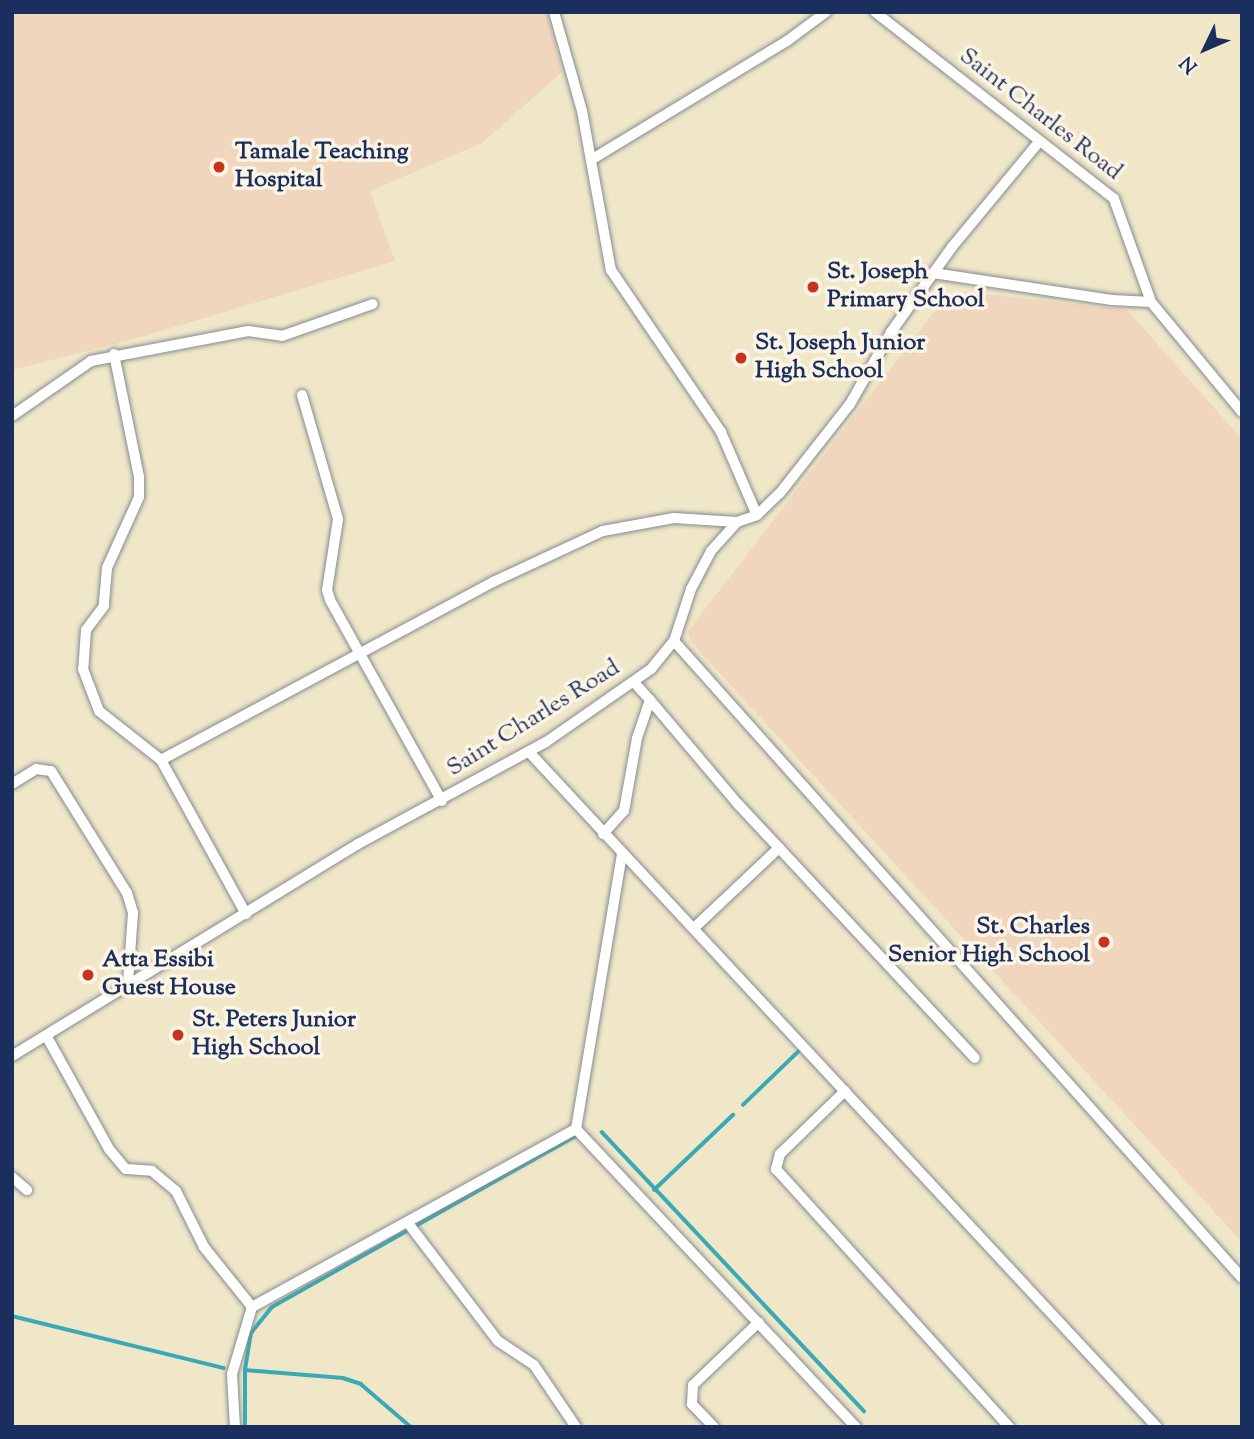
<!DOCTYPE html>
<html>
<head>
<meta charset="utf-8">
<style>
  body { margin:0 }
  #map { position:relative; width:1254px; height:1439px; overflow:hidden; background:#efe7c8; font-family:"Sorts Mill Goudy",serif }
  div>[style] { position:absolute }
  .built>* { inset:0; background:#f0d6bc }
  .stream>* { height:3.5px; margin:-1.75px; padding:0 1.75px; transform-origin:1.75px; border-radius:1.75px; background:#39aab5 }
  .roads { filter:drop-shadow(0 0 2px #858b93) drop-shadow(0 0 2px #858b93) }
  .minor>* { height:10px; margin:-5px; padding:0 5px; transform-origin:5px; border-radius:5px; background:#fff }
  .dots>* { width:19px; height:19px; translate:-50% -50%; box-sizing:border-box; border:4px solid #fcf5e5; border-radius:50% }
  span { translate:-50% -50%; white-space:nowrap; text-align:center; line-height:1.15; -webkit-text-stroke:7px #fcf5e5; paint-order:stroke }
  .street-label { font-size:24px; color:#1b2f5e }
  .poi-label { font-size:24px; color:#1b2f5e; font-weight:700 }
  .left { translate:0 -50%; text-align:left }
  .right { translate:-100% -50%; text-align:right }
  .frame { position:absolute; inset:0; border:14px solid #1b2f5e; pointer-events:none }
  .north { position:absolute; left:1170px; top:14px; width:70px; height:70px; -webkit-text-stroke:5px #fcf5e5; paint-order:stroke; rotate:226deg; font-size:19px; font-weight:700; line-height:28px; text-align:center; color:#1b2f5e }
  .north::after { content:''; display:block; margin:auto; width:24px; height:32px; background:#1b2f5e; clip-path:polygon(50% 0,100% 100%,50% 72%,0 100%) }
</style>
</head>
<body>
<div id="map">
  <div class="built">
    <i style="clip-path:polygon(12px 12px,547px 12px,562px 72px,482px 143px,370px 191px,395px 261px,141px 337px,12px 370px)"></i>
    <i style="clip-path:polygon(967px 292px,1127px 310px,1242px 439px,1242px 1242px,691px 642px,688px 631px,934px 312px)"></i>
  </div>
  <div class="stream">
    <i style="left:743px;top:1105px;width:82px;rotate:-44deg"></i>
    <i style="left:602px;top:1132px;width:383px;rotate:46.8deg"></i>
    <i style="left:654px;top:1190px;width:109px;rotate:-43.5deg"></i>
    <i style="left:12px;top:1316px;width:218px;rotate:13.8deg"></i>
    <i style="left:245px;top:1370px;width:98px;rotate:4.7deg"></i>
    <i style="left:343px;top:1378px;width:19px;rotate:18deg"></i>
    <i style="left:361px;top:1384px;width:66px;rotate:40.7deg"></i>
    <i style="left:245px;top:1427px;width:57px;rotate:-90deg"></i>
    <i style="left:245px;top:1370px;width:37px;rotate:-81deg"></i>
    <i style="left:251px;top:1333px;width:33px;rotate:-51deg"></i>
    <i style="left:272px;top:1307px;width:352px;rotate:-29.4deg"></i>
  </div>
  <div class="roads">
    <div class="minor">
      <i style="left:554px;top:12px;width:103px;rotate:74.2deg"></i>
      <i style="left:582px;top:111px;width:162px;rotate:79.7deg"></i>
      <i style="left:611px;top:270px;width:196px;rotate:55.8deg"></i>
      <i style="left:721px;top:432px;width:90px;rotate:66.6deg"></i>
      <i style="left:875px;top:12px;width:303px;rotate:38deg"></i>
      <i style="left:1114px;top:199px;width:109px;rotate:70.2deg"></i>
      <i style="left:1151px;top:302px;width:143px;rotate:50.4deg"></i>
      <i style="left:591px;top:160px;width:229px;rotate:-31.3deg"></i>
      <i style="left:787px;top:41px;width:49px;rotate:-36.6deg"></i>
      <i style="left:933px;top:273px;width:181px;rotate:8.6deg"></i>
      <i style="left:1112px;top:300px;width:39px;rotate:3deg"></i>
      <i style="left:114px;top:354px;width:126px;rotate:78.5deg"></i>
      <i style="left:139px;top:477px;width:20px;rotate:90deg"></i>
      <i style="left:139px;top:497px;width:78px;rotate:114.3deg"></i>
      <i style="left:107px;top:568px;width:38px;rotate:95deg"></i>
      <i style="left:104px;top:606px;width:30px;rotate:127deg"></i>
      <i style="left:86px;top:630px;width:39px;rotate:94deg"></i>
      <i style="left:83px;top:669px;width:45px;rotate:69.1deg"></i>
      <i style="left:99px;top:711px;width:79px;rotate:38.3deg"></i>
      <i style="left:161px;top:760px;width:176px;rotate:61.1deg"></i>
      <i style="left:302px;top:395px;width:129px;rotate:73.8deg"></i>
      <i style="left:338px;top:519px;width:72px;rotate:98.8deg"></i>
      <i style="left:327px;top:590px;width:10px;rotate:73deg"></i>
      <i style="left:330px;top:600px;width:230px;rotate:60.9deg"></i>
      <i style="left:12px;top:416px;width:96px;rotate:-34.8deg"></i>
      <i style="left:91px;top:361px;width:160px;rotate:-10.8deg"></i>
      <i style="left:248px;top:331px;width:34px;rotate:8deg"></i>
      <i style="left:282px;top:336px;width:96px;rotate:-19.4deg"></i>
      <i style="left:674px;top:641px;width:853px;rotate:48.28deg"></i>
      <i style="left:650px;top:700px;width:136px;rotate:49.8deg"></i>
      <i style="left:738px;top:804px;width:347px;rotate:47deg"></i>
      <i style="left:529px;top:752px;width:922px;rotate:47.07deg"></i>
      <i style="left:161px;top:760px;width:377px;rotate:-28.2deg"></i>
      <i style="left:493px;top:582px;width:121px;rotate:-24.9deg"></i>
      <i style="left:603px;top:531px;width:72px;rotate:-10.4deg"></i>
      <i style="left:674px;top:518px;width:63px;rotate:3.6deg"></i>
      <i style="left:12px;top:784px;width:28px;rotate:-32deg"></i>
      <i style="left:36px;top:769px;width:15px;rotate:8deg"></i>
      <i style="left:51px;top:771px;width:144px;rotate:58.1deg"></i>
      <i style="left:127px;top:893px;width:21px;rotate:73deg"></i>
      <i style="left:133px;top:913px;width:70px;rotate:94.1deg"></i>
      <i style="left:603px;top:834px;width:31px;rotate:-48deg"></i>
      <i style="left:624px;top:811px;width:74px;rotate:-79.9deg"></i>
      <i style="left:637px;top:738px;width:40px;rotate:-71.1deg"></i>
      <i style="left:650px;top:700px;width:24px;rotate:-132deg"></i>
      <i style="left:694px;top:928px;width:117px;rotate:-43.3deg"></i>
      <i style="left:47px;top:1037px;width:128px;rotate:61deg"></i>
      <i style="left:109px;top:1149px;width:26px;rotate:50deg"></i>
      <i style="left:126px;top:1169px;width:26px;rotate:4deg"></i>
      <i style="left:152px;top:1171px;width:31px;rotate:40deg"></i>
      <i style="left:176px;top:1191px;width:63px;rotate:63.4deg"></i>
      <i style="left:204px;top:1247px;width:77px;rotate:51.3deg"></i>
      <i style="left:252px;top:1307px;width:70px;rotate:106.6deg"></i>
      <i style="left:232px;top:1374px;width:53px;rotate:86.8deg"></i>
      <i style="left:12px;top:1056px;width:406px;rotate:-31.5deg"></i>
      <i style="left:358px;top:844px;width:214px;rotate:-28.5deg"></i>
      <i style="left:546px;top:742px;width:128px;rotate:-34.8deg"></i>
      <i style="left:651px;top:669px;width:36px;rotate:-51deg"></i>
      <i style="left:674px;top:641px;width:55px;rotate:-71.9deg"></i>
      <i style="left:691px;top:589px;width:43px;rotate:-62.2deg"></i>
      <i style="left:711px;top:551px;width:39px;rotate:-48deg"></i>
      <i style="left:737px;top:522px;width:21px;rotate:-19deg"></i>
      <i style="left:757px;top:515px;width:32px;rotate:-44deg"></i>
      <i style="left:780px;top:493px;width:113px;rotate:-51.8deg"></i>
      <i style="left:850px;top:404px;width:83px;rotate:-60.3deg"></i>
      <i style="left:891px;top:332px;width:105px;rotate:-54.3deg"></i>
      <i style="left:952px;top:247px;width:136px;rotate:-50.4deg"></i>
      <i style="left:845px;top:1091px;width:91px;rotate:135.9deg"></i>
      <i style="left:780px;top:1154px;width:16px;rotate:105deg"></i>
      <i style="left:776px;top:1169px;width:348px;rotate:47.9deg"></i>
      <i style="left:576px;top:1129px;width:409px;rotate:46.8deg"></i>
      <i style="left:576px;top:1129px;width:279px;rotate:-80.5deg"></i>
      <i style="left:12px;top:1177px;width:20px;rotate:41deg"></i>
      <i style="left:408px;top:1223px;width:148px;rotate:52.7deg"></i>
      <i style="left:498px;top:1341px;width:43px;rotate:33.7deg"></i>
      <i style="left:534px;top:1365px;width:75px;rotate:55.9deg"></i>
      <i style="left:252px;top:1307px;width:370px;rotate:-28.8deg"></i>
      <i style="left:714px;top:1427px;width:32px;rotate:-134deg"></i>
      <i style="left:692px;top:1404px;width:19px;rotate:-87deg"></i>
      <i style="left:693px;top:1385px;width:91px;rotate:-43.7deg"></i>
    </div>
  </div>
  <div class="dots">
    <i style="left:219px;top:167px;background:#c8321e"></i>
    <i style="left:813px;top:287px;background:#c8321e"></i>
    <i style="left:741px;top:358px;background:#c8321e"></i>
    <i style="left:1104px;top:942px;background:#c8321e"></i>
    <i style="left:88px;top:975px;background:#c8321e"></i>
    <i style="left:178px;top:1035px;background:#c8321e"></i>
  </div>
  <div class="street-label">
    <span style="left:1040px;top:115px;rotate:38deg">Saint Charles Road</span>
    <span style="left:534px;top:719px;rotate:-32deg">Saint Charles Road</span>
  </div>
  <div class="poi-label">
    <span class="left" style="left:235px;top:167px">Tamale Teaching<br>Hospital</span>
    <span class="left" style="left:827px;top:287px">St. Joseph<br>Primary School</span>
    <span class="left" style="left:755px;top:358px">St. Joseph Junior<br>High School</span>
    <span class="right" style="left:1090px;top:942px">St. Charles<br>Senior High School</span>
    <span class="left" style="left:102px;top:975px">Atta Essibi<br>Guest House</span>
    <span class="left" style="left:192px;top:1035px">St. Peters Junior<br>High School</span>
  </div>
  <div class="frame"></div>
  <div class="north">N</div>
</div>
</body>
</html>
